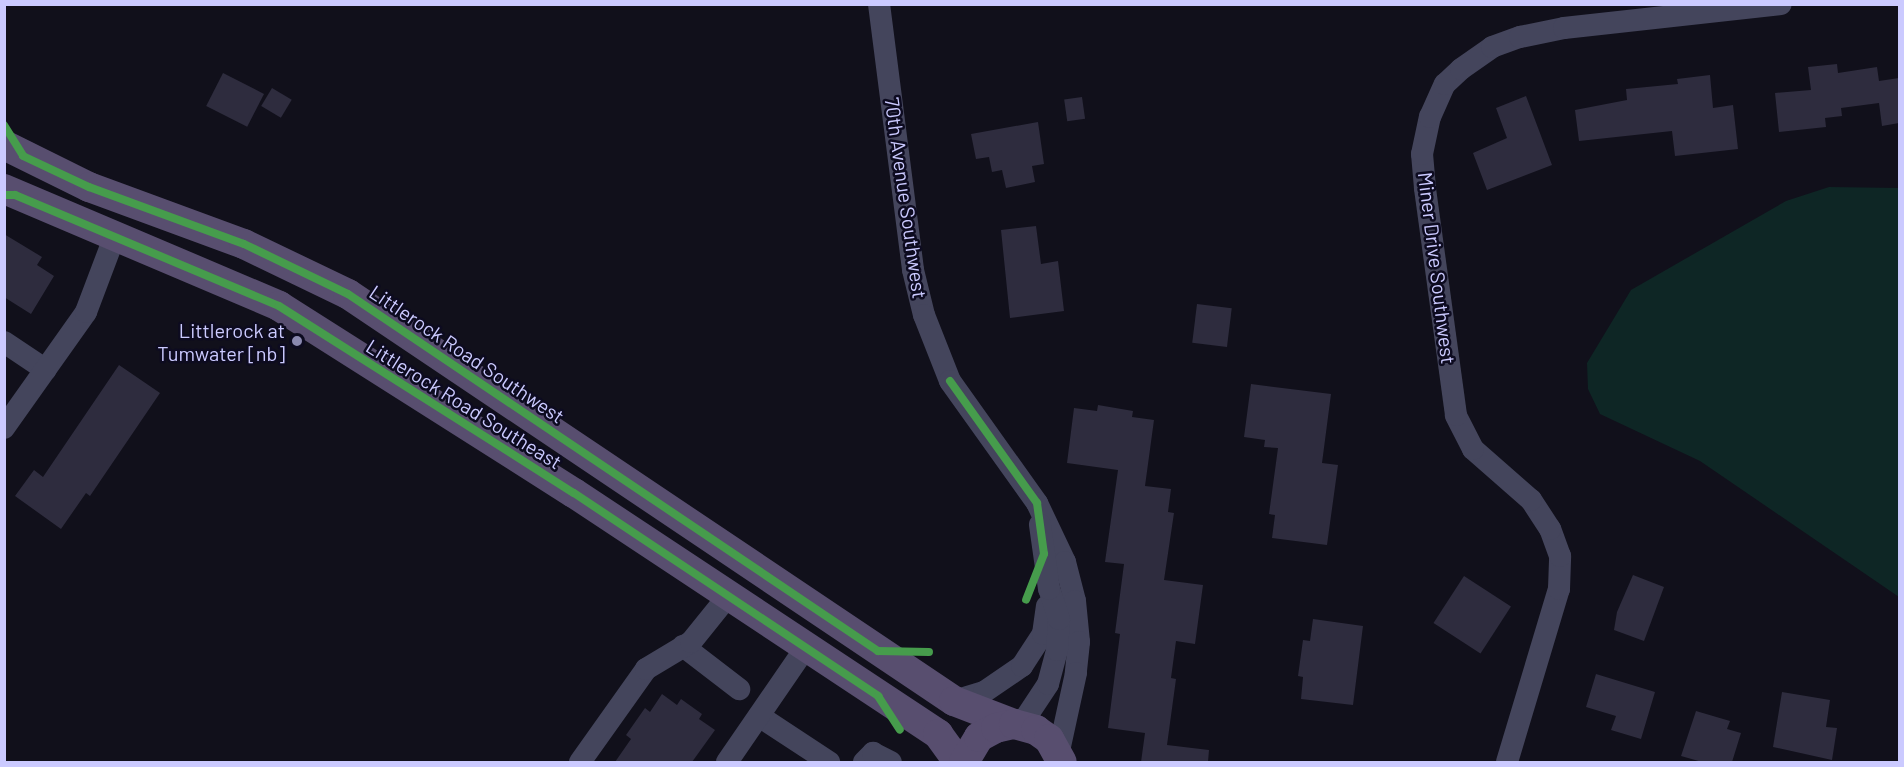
<!DOCTYPE html>
<html>
<head>
<meta charset="utf-8">
<style>
  body { margin:0 }
  #map { position:relative; width:1904px; height:767px; overflow:hidden; background:#11101b; font-family:Barlow,sans-serif }
  div>[style] { position:absolute }
  .green>* { inset:0; background:#0e2625 }
  .building>* { inset:0; background:#2e2c3e; transform-origin:0 0 }
  .minor>* { height:22px; margin:-11px; padding:0 11px; transform-origin:11px; border-radius:11px; background:#44455c }
  .major>* { height:30px; margin:-15px; padding:0 15px; transform-origin:15px; border-radius:15px; background:#584e6f }
  .cycleway>* { height:8px; margin:-4px; padding:0 4px; transform-origin:4px; border-radius:4px; background:#469c4c }
  .dots>* { width:16px; height:16px; translate:-50% -50%; box-sizing:border-box; border:3px solid #0d0b20; border-radius:50% }
  span { translate:-50% -50%; white-space:nowrap; text-align:center; line-height:1.15; -webkit-text-stroke:5px #0d0b20; paint-order:stroke }
  .street-label { font-size:20px; color:#cbcaff }
  .poi-label { font-size:20px; color:#cbcaff }
  .right { translate:-100% -50%; text-align:right }
  .frame { position:absolute; inset:0; border:6px solid #cbcaff; pointer-events:none }
</style>
</head>
<body>
<div id="map">
  <div class="green">
    <i style="clip-path:polygon(1829px 187px,1899px 188px,1899px 597px,1700px 461px,1600px 414px,1588px 389px,1587px 363px,1631px 290px,1786px 201px)"></i>
  </div>
  <div class="building">
    <i style="clip-path:polygon(1837px 64px,1838px 73px,1877px 67px,1879px 81px,1899px 78px,1899px 123px,1882px 126px,1879px 103px,1841px 108px,1842px 116px,1825px 118px,1826px 127px,1779px 132px,1775px 93px,1811px 90px,1808px 67px)"></i>
    <i style="left:223px;top:73px;width:46px;height:37px;rotate:27deg"></i>
    <i style="clip-path:polygon(1710px 75px,1713px 108px,1733px 105px,1738px 149px,1675px 156px,1672px 131px,1579px 141px,1575px 110px,1627px 100px,1626px 89px,1678px 84px,1677px 79px)"></i>
    <i style="left:272px;top:88px;width:23px;height:21px;rotate:31deg"></i>
    <i style="clip-path:polygon(1526px 96px,1552px 165px,1487px 190px,1473px 153px,1507px 138px,1496px 108px)"></i>
    <i style="left:1082px;top:97px;width:22px;height:18px;rotate:82deg"></i>
    <i style="clip-path:polygon(1038px 122px,1044px 164px,1032px 166px,1035px 182px,1006px 188px,1002px 170px,992px 172px,989px 157px,976px 159px,971px 134px)"></i>
    <i style="clip-path:polygon(1036px 226px,1041px 264px,1058px 261px,1064px 311px,1010px 318px,1001px 230px)"></i>
    <i style="clip-path:polygon(4px 234px,42px 257px,37px 265px,54px 276px,31px 314px,4px 297px)"></i>
    <i style="left:1197px;top:304px;width:35px;height:39px;rotate:7deg"></i>
    <i style="clip-path:polygon(119px 365px,160px 393px,90px 496px,86px 493px,61px 529px,15px 496px,34px 470px,43px 477px)"></i>
    <i style="clip-path:polygon(1251px 384px,1331px 394px,1322px 463px,1338px 465px,1327px 545px,1272px 538px,1275px 515px,1269px 514px,1278px 448px,1264px 447px,1265px 440px,1244px 437px)"></i>
    <i style="clip-path:polygon(1098px 405px,1133px 411px,1132px 417px,1154px 420px,1145px 486px,1171px 489px,1168px 512px,1174px 513px,1164px 580px,1203px 585px,1195px 644px,1176px 641px,1171px 678px,1176px 679px,1167px 745px,1209px 750px,1208px 762px,1141px 762px,1145px 733px,1108px 728px,1120px 634px,1115px 633px,1124px 564px,1105px 562px,1118px 470px,1067px 463px,1074px 408px,1097px 411px)"></i>
    <i style="clip-path:polygon(1633px 575px,1664px 587px,1644px 641px,1614px 630px,1617px 612px)"></i>
    <i style="left:1464px;top:576px;width:56px;height:56px;rotate:33deg"></i>
    <i style="clip-path:polygon(1313px 619px,1363px 626px,1353px 705px,1301px 699px,1303px 677px,1298px 676px,1303px 640px,1310px 641px)"></i>
    <i style="clip-path:polygon(1596px 674px,1655px 692px,1641px 739px,1611px 730px,1616px 716px,1586px 707px)"></i>
    <i style="clip-path:polygon(1782px 692px,1830px 700px,1826px 727px,1837px 728px,1832px 760px,1773px 747px)"></i>
    <i style="clip-path:polygon(662px 694px,677px 705px,681px 699px,702px 714px,699px 719px,715px 730px,692px 762px,615px 762px,631px 739px,626px 735px,645px 708px,650px 712px)"></i>
    <i style="clip-path:polygon(1696px 711px,1730px 721px,1727px 729px,1741px 733px,1732px 762px,1702px 762px,1681px 756px)"></i>
  </div>
  <div class="minor">
    <i style="left:879px;top:4px;width:268px;rotate:82.7deg"></i>
    <i style="left:913px;top:270px;width:46px;rotate:76.3deg"></i>
    <i style="left:924px;top:315px;width:71px;rotate:68.5deg"></i>
    <i style="left:950px;top:381px;width:150px;rotate:54.5deg"></i>
    <i style="left:1037px;top:503px;width:65px;rotate:64.6deg"></i>
    <i style="left:1065px;top:562px;width:40px;rotate:75.6deg"></i>
    <i style="left:1075px;top:601px;width:41px;rotate:84.4deg"></i>
    <i style="left:1079px;top:642px;width:31px;rotate:96deg"></i>
    <i style="left:1076px;top:673px;width:80px;rotate:102.3deg"></i>
    <i style="left:4px;top:342px;width:50px;rotate:33.7deg"></i>
    <i style="left:4px;top:428px;width:142px;rotate:-54.7deg"></i>
    <i style="left:86px;top:312px;width:79px;rotate:-69.3deg"></i>
    <i style="left:683px;top:646px;width:71px;rotate:37.5deg"></i>
    <i style="left:954px;top:701px;width:31px;rotate:-17deg"></i>
    <i style="left:984px;top:692px;width:46px;rotate:-34.4deg"></i>
    <i style="left:1022px;top:666px;width:38px;rotate:-57deg"></i>
    <i style="left:1043px;top:634px;width:28px;rotate:-82deg"></i>
    <i style="left:759px;top:716px;width:84px;rotate:33.3deg"></i>
    <i style="left:1021px;top:725px;width:49px;rotate:-56.6deg"></i>
    <i style="left:1048px;top:684px;width:35px;rotate:-75deg"></i>
    <i style="left:1057px;top:650px;width:31px;rotate:-86deg"></i>
    <i style="left:1059px;top:619px;width:32px;rotate:-108deg"></i>
    <i style="left:1049px;top:589px;width:65px;rotate:-98deg"></i>
    <i style="left:580px;top:762px;width:114px;rotate:-54.6deg"></i>
    <i style="left:646px;top:669px;width:52px;rotate:-31deg"></i>
    <i style="left:691px;top:642px;width:59px;rotate:-51.2deg"></i>
    <i style="left:727px;top:762px;width:140px;rotate:-55.5deg"></i>
    <i style="left:864px;top:762px;width:13px;rotate:-45deg"></i>
    <i style="left:873px;top:753px;width:20px;rotate:27deg"></i>
    <i style="left:1507px;top:762px;width:181px;rotate:-73.3deg"></i>
    <i style="left:1559px;top:589px;width:33px;rotate:-88deg"></i>
    <i style="left:1560px;top:556px;width:29px;rotate:-110deg"></i>
    <i style="left:1550px;top:529px;width:35px;rotate:-123deg"></i>
    <i style="left:1531px;top:500px;width:77px;rotate:-138.7deg"></i>
    <i style="left:1473px;top:449px;width:38px;rotate:-117deg"></i>
    <i style="left:1456px;top:415px;width:229px;rotate:-97.8deg"></i>
    <i style="left:1425px;top:188px;width:34px;rotate:-95deg"></i>
    <i style="left:1422px;top:154px;width:38px;rotate:-78deg"></i>
    <i style="left:1430px;top:117px;width:36px;rotate:-66deg"></i>
    <i style="left:1445px;top:84px;width:22px;rotate:-43deg"></i>
    <i style="left:1461px;top:69px;width:38px;rotate:-35deg"></i>
    <i style="left:1492px;top:47px;width:30px;rotate:-20deg"></i>
    <i style="left:1520px;top:37px;width:45px;rotate:-11.6deg"></i>
    <i style="left:1564px;top:28px;width:218px;rotate:-6.3deg"></i>
  </div>
  <div class="major">
    <i style="left:4px;top:145px;width:95px;rotate:26.3deg"></i>
    <i style="left:89px;top:187px;width:165px;rotate:20.2deg"></i>
    <i style="left:244px;top:244px;width:115px;rotate:25.7deg"></i>
    <i style="left:348px;top:294px;width:730px;rotate:33.89deg"></i>
    <i style="left:954px;top:701px;width:64px;rotate:21deg"></i>
    <i style="left:4px;top:189px;width:299px;rotate:23deg"></i>
    <i style="left:279px;top:306px;width:349px;rotate:32.4deg"></i>
    <i style="left:574px;top:493px;width:437px;rotate:33.5deg"></i>
    <i style="left:938px;top:734px;width:34px;rotate:54deg"></i>
    <i style="left:964px;top:762px;width:29px;rotate:-59deg"></i>
    <i style="left:979px;top:737px;width:19px;rotate:-28deg"></i>
    <i style="left:996px;top:728px;width:18px;rotate:-13deg"></i>
    <i style="left:1014px;top:724px;width:23px;rotate:15deg"></i>
    <i style="left:1036px;top:730px;width:16px;rotate:35deg"></i>
    <i style="left:1049px;top:739px;width:26px;rotate:61deg"></i>
  </div>
  <div class="cycleway">
    <i style="left:4px;top:125px;width:36px;rotate:58deg"></i>
    <i style="left:23px;top:156px;width:73px;rotate:25.2deg"></i>
    <i style="left:89px;top:187px;width:165px;rotate:20.2deg"></i>
    <i style="left:244px;top:244px;width:115px;rotate:25.7deg"></i>
    <i style="left:348px;top:294px;width:639px;rotate:33.96deg"></i>
    <i style="left:878px;top:651px;width:51px;rotate:1.1deg"></i>
    <i style="left:4px;top:195px;width:11px"></i>
    <i style="left:15px;top:195px;width:286px;rotate:22.8deg"></i>
    <i style="left:279px;top:306px;width:349px;rotate:32.4deg"></i>
    <i style="left:574px;top:493px;width:366px;rotate:33.7deg"></i>
    <i style="left:878px;top:696px;width:40px;rotate:57.1deg"></i>
    <i style="left:950px;top:381px;width:150px;rotate:54.5deg"></i>
    <i style="left:1037px;top:503px;width:51px;rotate:82.2deg"></i>
    <i style="left:1044px;top:554px;width:49px;rotate:111.4deg"></i>
  </div>
  <div class="dots">
    <i style="left:297px;top:341px;background:#8a89af"></i>
  </div>
  <div class="street-label">
    <span style="left:906px;top:198px;rotate:82deg">70th Avenue Southwest</span>
    <span style="left:1437px;top:268px;rotate:83deg">Miner Drive Southwest</span>
    <span style="left:467px;top:354px;rotate:34deg">Littlerock Road Southwest</span>
    <span style="left:464px;top:404px;rotate:32deg">Littlerock Road Southeast</span>
  </div>
  <div class="poi-label">
    <span class="right" style="left:285px;top:342px">Littlerock at<br>Tumwater [nb]</span>
  </div>
  <div class="frame"></div>
</div>
</body>
</html>
